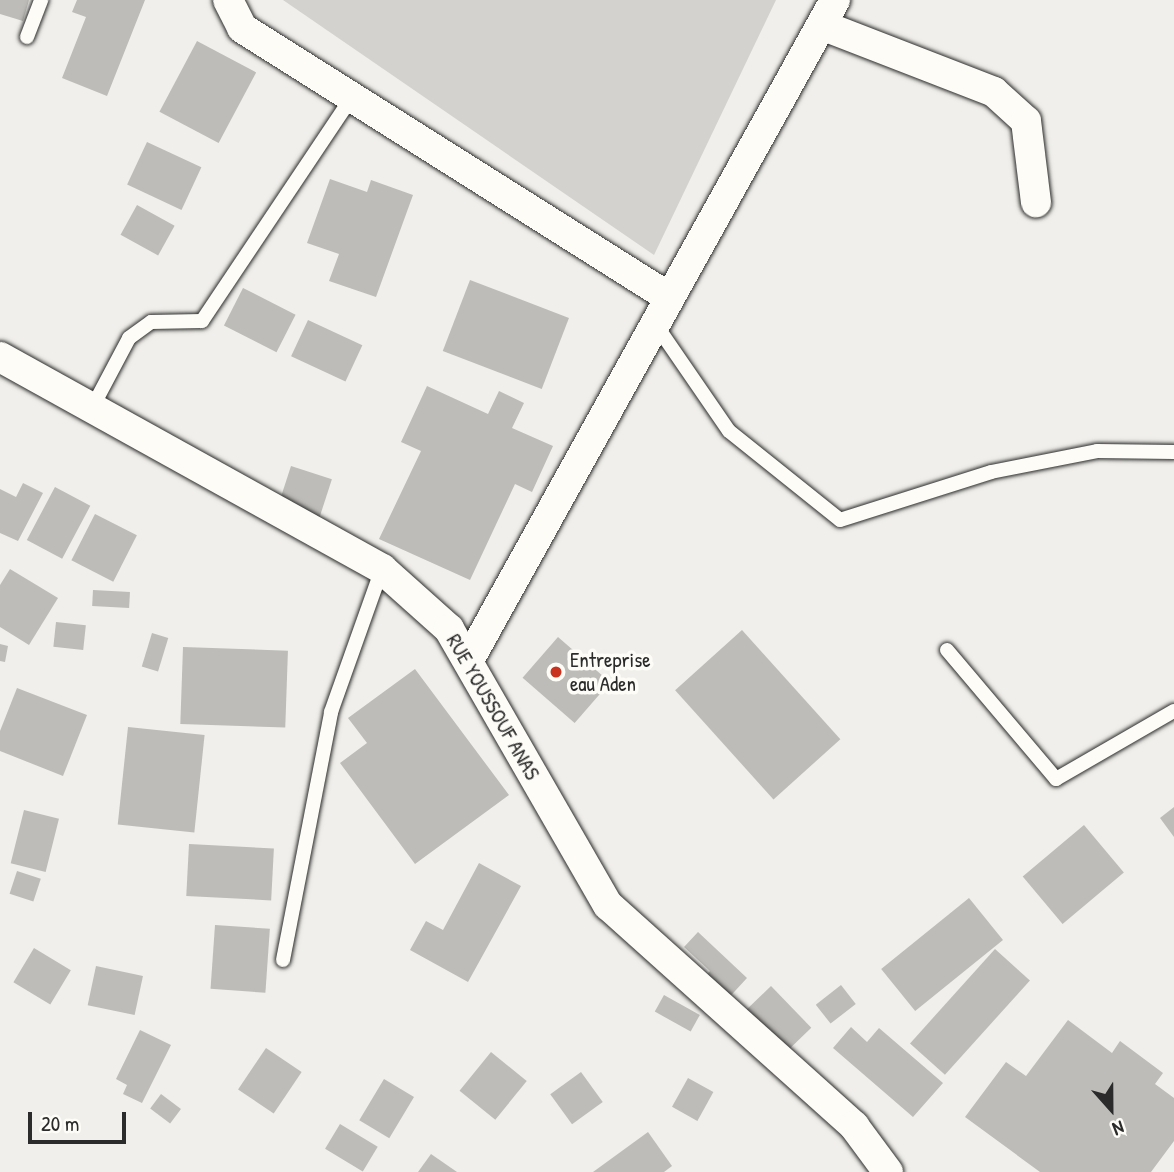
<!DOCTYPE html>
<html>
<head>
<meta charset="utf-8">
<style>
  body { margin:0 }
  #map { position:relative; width:1174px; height:1172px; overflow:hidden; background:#f0efeb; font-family:"Patrick Hand",sans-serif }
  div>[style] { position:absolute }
  .green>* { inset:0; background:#d3d2cf }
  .building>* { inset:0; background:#bdbcb8; transform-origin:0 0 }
  .roads { filter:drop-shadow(0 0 2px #2b2b2b) drop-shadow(0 0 2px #2b2b2b) }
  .service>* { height:14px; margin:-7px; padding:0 7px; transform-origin:7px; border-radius:7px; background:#fdfcf7 }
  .minor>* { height:30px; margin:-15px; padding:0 15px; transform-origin:15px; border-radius:15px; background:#fdfcf7 }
  .dots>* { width:19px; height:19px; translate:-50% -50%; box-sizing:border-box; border:4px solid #fdfcf7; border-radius:50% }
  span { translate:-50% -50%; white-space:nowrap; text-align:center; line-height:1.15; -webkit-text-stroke:7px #fdfcf7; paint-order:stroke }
  .poi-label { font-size:21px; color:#2b2b2b }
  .left { translate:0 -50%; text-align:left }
  .street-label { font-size:21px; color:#2b2b2b }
  .north { position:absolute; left:1076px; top:1074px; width:70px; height:70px; -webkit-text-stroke:5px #fdfcf7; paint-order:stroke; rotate:159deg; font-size:19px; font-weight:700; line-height:28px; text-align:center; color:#2b2b2b }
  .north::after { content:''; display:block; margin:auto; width:24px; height:32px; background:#2b2b2b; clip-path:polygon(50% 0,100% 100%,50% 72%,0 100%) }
  .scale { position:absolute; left:28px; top:1112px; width:98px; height:32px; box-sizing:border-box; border:4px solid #2b2b2b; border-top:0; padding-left:9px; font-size:21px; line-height:24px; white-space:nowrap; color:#2b2b2b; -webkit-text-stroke:5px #fdfcf7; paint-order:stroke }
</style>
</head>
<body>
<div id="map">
  <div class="green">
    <i style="clip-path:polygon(283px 0,776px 0,654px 255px)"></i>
  </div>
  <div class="building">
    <i style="clip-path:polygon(0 0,29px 0,23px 21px,0 14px)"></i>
    <i style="clip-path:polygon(77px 0,145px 0,107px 96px,62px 78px,86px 17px,72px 12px)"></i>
    <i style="left:197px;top:41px;width:67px;height:80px;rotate:28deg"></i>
    <i style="left:147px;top:142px;width:60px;height:47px;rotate:25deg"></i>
    <i style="clip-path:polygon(330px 179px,367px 192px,371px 180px,413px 195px,376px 297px,329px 281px,339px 254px,307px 243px)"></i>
    <i style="left:137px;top:205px;width:43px;height:34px;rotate:29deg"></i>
    <i style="left:470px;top:280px;width:106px;height:76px;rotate:21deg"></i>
    <i style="left:243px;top:288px;width:59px;height:42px;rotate:27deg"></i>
    <i style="left:308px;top:320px;width:60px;height:40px;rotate:25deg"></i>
    <i style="clip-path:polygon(427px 386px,488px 414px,499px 391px,524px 403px,512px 428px,553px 446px,532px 492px,515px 484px,470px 580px,379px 539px,421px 451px,401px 442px)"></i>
    <i style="left:291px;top:466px;width:43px;height:41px;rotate:18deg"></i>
    <i style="clip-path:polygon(23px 483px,43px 493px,18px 541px,0 533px,0 489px,16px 497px)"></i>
    <i style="left:55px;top:487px;width:40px;height:60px;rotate:28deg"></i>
    <i style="left:95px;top:514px;width:47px;height:52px;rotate:27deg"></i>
    <i style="clip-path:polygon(10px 569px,58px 598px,29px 645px,0 627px,0 585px)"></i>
    <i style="left:93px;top:590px;width:37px;height:16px;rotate:3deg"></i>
    <i style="left:56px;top:622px;width:30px;height:25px;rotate:6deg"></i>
    <i style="left:742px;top:630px;width:147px;height:90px;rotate:48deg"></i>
    <i style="left:152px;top:633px;width:17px;height:35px;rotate:17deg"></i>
    <i style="left:558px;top:637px;width:69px;height:54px;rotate:41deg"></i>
    <i style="clip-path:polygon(0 644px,8px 646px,5px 662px,0 661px)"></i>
    <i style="left:183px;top:647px;width:105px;height:77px;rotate:2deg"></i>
    <i style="clip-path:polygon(415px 669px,509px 795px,415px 864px,340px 763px,367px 743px,348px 718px)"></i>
    <i style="clip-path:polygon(17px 688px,87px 715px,63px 776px,0 751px,0 731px)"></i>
    <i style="left:128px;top:727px;width:77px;height:98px;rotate:6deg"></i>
    <i style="clip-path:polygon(1174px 807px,1174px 837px,1160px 818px)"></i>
    <i style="left:24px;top:810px;width:36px;height:55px;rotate:14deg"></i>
    <i style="left:1084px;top:825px;width:62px;height:80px;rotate:50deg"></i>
    <i style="left:189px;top:844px;width:85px;height:52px;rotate:3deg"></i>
    <i style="clip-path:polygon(479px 863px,521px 886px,468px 982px,410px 950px,426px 921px,443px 930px)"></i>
    <i style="left:17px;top:871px;width:25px;height:24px;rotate:18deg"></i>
    <i style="left:969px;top:898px;width:54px;height:113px;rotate:51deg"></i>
    <i style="left:215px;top:925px;width:55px;height:64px;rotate:4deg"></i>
    <i style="clip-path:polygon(698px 932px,747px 978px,723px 1004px,700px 982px,710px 971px,684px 947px)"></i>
    <i style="left:34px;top:948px;width:43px;height:40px;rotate:31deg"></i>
    <i style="left:995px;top:949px;width:47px;height:127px;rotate:42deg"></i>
    <i style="left:96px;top:966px;width:48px;height:40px;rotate:12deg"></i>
    <i style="left:841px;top:985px;width:24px;height:32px;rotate:52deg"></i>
    <i style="left:771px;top:986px;width:58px;height:40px;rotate:46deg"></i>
    <i style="left:664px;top:995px;width:41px;height:19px;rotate:29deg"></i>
    <i style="clip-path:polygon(1068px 1020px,1112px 1053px,1120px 1041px,1163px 1073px,1155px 1084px,1174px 1098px,1174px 1141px,1151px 1172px,1040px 1172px,965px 1117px,1006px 1062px,1026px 1076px)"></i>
    <i style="clip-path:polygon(851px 1027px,867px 1042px,879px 1028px,943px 1083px,913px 1117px,833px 1048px)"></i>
    <i style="clip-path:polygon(140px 1030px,171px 1045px,142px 1103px,123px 1094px,127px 1085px,116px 1079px)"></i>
    <i style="left:266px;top:1048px;width:43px;height:50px;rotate:34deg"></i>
    <i style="left:491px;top:1052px;width:46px;height:50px;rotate:39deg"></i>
    <i style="left:581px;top:1072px;width:37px;height:38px;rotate:54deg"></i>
    <i style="left:688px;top:1078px;width:29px;height:33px;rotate:29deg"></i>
    <i style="left:384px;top:1079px;width:35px;height:48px;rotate:31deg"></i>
    <i style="left:161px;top:1094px;width:25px;height:18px;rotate:37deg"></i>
    <i style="left:340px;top:1124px;width:44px;height:29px;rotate:31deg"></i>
    <i style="clip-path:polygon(648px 1132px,672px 1166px,664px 1172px,593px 1172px)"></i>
    <i style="clip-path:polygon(431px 1154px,457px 1172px,418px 1172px)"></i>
  </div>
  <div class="roads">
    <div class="service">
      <i style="left:27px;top:37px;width:40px;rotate:-69deg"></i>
      <i style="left:654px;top:322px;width:132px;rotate:55.5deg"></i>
      <i style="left:729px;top:431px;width:142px;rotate:38.7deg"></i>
      <i style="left:840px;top:520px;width:158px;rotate:-17.6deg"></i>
      <i style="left:991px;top:472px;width:108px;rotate:-11.2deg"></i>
      <i style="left:1097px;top:451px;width:77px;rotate:0.7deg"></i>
      <i style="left:92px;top:408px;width:79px;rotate:-62.1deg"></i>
      <i style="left:129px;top:338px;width:27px;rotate:-36deg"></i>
      <i style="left:151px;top:322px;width:51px;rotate:-1.1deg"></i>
      <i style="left:202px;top:321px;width:270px;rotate:-56.2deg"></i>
      <i style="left:947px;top:650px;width:169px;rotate:49.8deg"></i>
      <i style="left:1056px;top:779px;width:136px;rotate:-30deg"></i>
      <i style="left:283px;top:960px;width:253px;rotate:-79deg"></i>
      <i style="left:331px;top:712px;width:152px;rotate:-70.4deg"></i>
    </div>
    <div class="minor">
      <i style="left:228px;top:0;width:31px;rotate:63deg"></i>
      <i style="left:242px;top:28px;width:502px;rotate:32.24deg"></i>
      <i style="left:824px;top:26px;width:182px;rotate:21.2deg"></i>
      <i style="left:994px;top:92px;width:43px;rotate:42.2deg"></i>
      <i style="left:1026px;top:121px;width:82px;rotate:83deg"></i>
      <i style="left:0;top:357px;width:437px;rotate:29deg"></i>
      <i style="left:382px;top:569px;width:90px;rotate:41.8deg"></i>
      <i style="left:449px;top:629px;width:319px;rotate:60.1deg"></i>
      <i style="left:608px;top:905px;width:331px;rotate:41.9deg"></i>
      <i style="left:854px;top:1126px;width:57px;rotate:53.5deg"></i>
      <i style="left:469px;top:660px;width:755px;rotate:-60.99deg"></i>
    </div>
  </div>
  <div class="dots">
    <i style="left:556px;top:672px;background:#c8321e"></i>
  </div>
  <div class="poi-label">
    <span class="left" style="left:570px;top:672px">Entreprise<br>eau Aden</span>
  </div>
  <div class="street-label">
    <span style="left:493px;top:707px;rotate:60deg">RUE YOUSSOUF ANAS</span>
  </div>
  <div class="north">N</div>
  <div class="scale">20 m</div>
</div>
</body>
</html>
